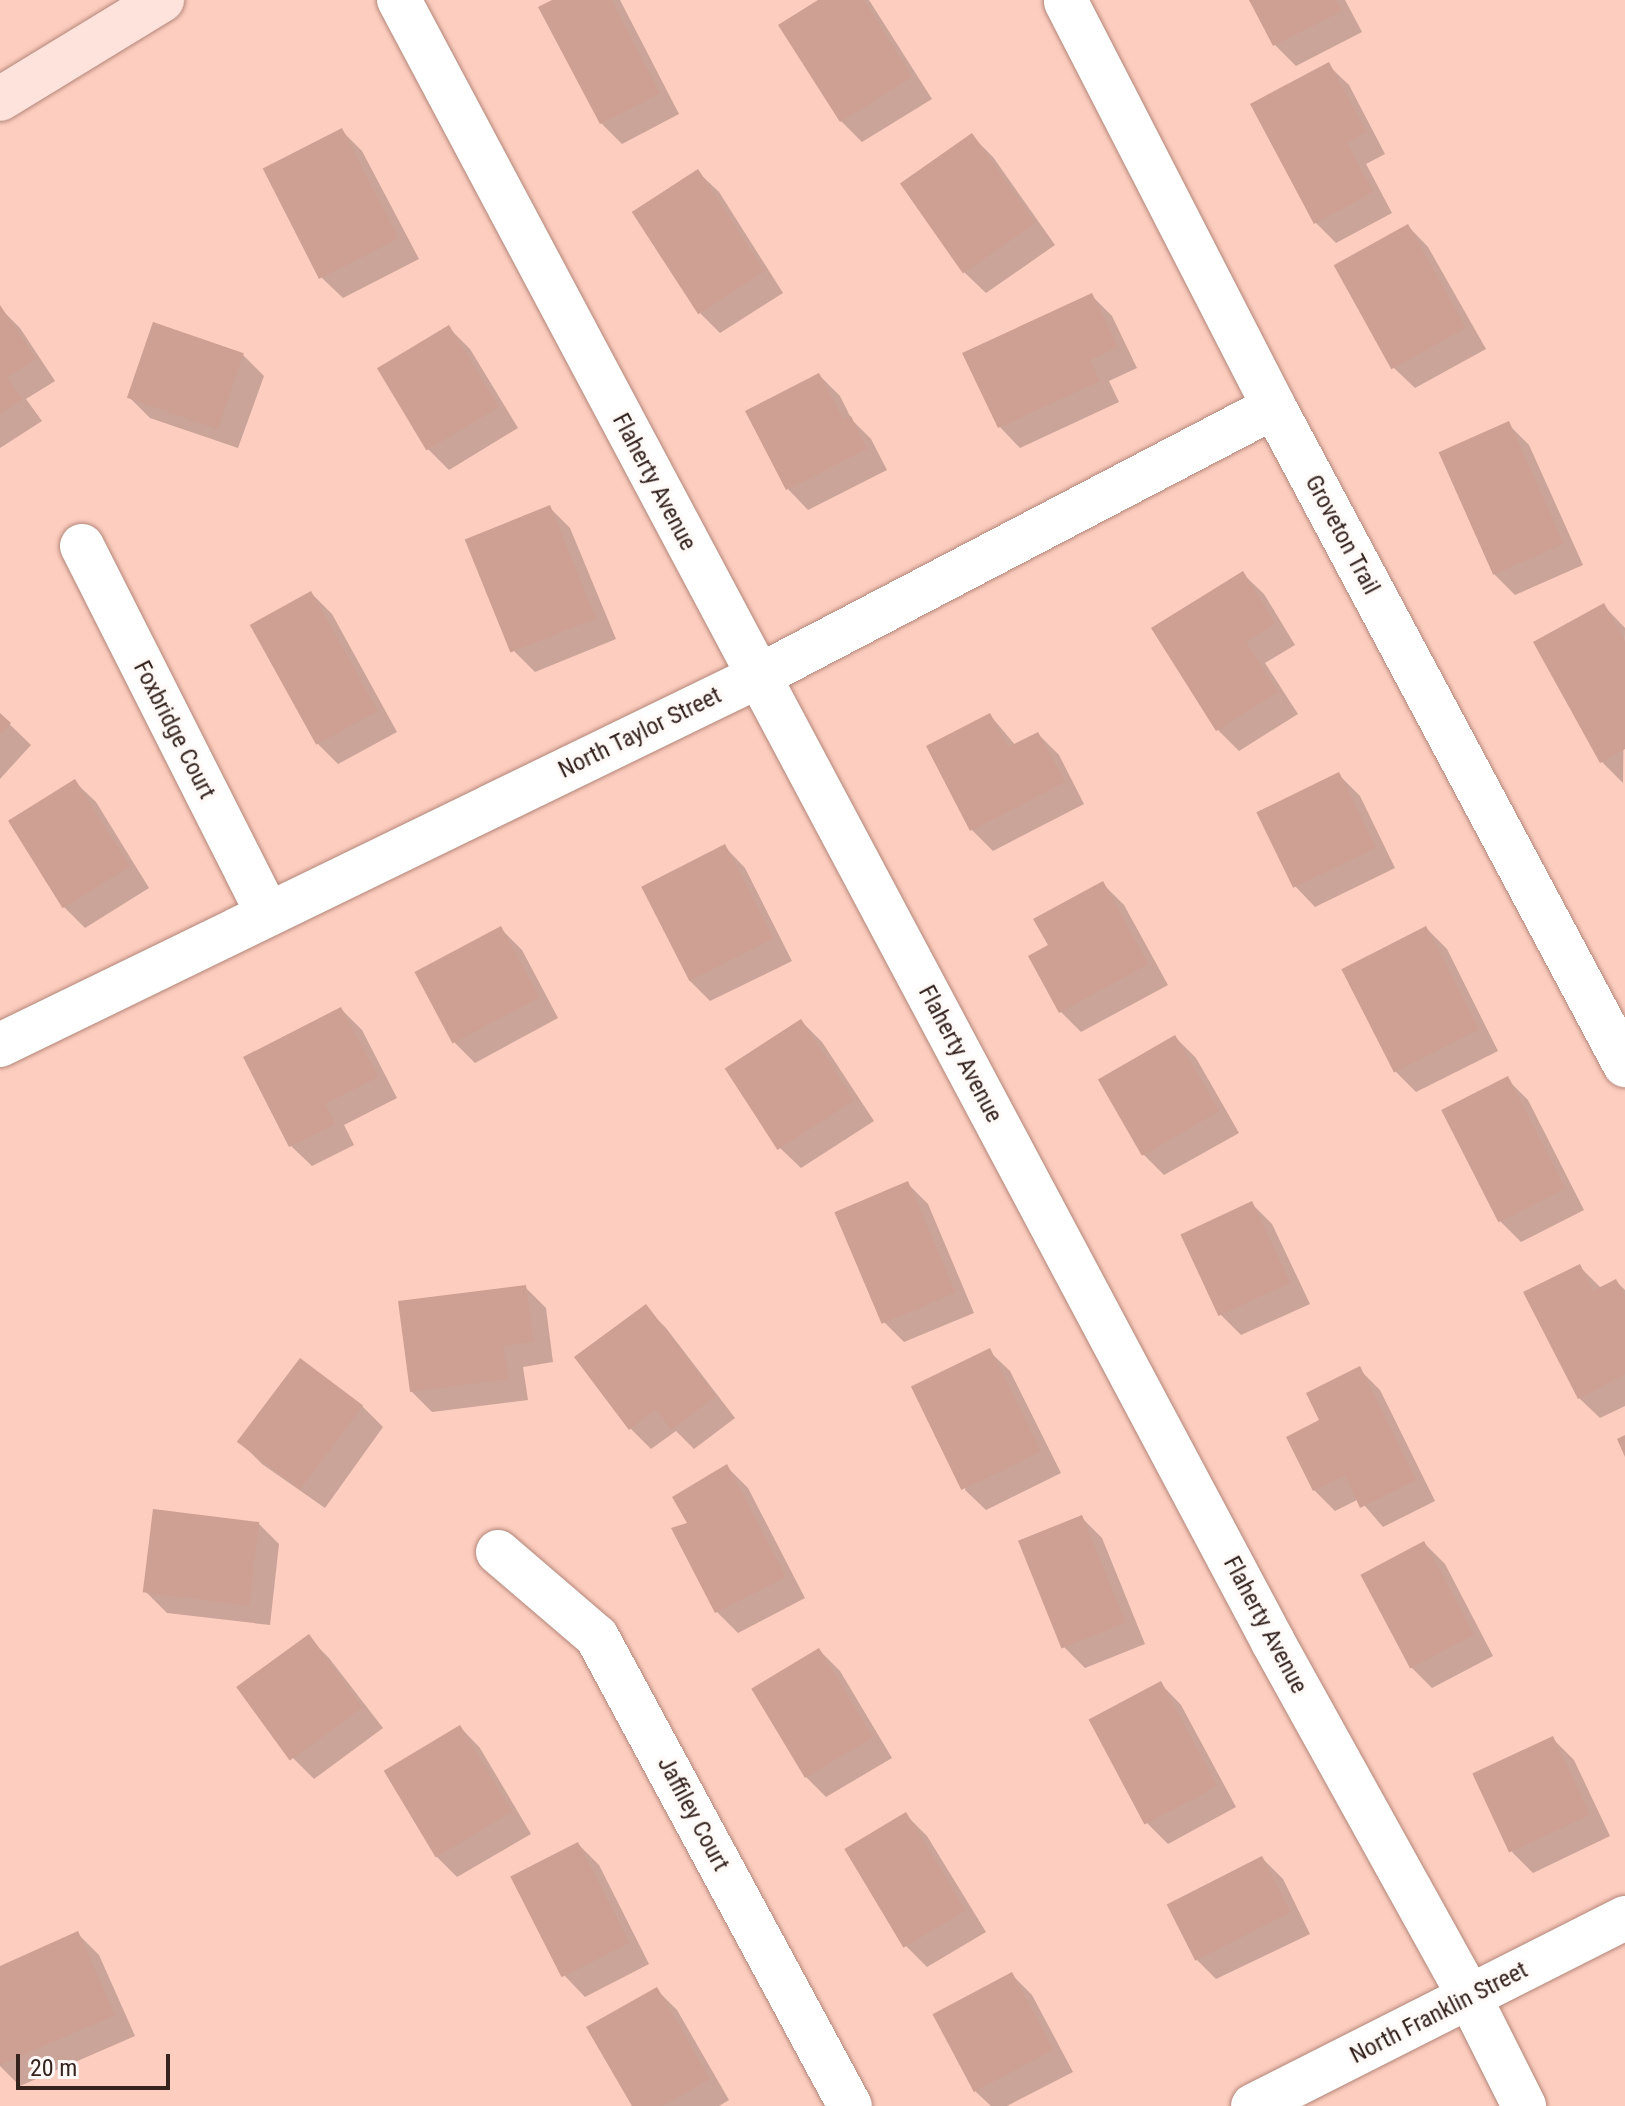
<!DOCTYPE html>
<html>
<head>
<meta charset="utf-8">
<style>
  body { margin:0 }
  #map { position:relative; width:1625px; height:2106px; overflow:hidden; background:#fdcdbf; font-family:"Roboto Condensed",sans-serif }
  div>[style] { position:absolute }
  .shadow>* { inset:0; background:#0003 }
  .building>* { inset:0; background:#cda093; transform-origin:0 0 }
  .roads { filter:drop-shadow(0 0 2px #b28679) drop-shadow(0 0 2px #b28679) }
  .street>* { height:44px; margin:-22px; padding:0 22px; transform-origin:22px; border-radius:22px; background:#fff }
  .secondary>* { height:44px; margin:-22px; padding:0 22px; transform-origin:22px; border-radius:22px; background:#fde3dc }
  span { translate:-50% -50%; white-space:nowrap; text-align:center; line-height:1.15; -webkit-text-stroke:7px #fffaf8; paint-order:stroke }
  .street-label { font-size:24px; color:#35231e }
  .scale { position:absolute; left:16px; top:2054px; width:154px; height:36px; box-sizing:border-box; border:4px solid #35231e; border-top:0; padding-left:10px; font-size:24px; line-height:28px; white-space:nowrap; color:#35231e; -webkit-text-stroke:6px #fffaf8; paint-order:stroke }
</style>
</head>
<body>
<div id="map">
  <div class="shadow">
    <i style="clip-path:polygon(556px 0,620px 0,679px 114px,622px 144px,601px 123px)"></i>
    <i style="clip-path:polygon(821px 0,869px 0,932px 99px,862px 142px,841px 121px)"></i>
    <i style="clip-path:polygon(1251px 0,1345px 0,1362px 32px,1296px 66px,1275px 45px)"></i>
    <i style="clip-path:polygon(1328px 65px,1349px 85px,1385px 154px,1366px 164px,1392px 213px,1336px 243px,1315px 222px)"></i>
    <i style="clip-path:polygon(341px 130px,362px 151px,419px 259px,343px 298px,322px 278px)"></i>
    <i style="clip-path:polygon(972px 136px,993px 157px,1055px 245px,986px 293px,965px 273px)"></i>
    <i style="clip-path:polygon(698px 172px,719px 192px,783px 293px,720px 333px,699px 312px)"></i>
    <i style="clip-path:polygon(1408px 226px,1428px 247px,1486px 349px,1415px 388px,1394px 368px)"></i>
    <i style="clip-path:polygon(1091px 295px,1112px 316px,1137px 368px,1109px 381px,1119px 402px,1020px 448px,1000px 427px)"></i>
    <i style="clip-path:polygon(0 308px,20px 328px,55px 381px,26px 399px,42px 421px,0 448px)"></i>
    <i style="clip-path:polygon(449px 328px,470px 349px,518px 428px,449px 470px,428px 449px)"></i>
    <i style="clip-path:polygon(243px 355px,264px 376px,238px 448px,150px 418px,129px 397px)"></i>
    <i style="clip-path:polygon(819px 375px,840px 396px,852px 420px,871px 439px,887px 470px,808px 510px,788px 489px)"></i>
    <i style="clip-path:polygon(1508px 424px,1529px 445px,1583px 565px,1515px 595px,1494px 574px)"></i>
    <i style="clip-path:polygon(549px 507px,570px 528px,616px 639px,535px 672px,514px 651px)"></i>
    <i style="clip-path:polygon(1243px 574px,1264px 594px,1295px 645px,1265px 663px,1298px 714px,1239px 751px,1218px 730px)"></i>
    <i style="clip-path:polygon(311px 593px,332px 614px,397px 732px,338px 764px,317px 743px)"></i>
    <i style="clip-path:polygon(1603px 605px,1625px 628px,1623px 783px,1602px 762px)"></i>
    <i style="clip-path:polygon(0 715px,31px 745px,0 779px)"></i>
    <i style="clip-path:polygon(990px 715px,1016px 746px,1038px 734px,1059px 755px,1084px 804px,993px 851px,972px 830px,929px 747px)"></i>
    <i style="clip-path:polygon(1339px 775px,1360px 796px,1395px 868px,1315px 907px,1295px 886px)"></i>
    <i style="clip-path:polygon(75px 782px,96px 802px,149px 888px,85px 928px,64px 907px)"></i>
    <i style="clip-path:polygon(725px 847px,745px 868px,792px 961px,710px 1001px,689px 980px)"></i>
    <i style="clip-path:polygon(1103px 884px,1124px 905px,1168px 985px,1081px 1032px,1060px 1011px,1050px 946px)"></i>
    <i style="clip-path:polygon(1426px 928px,1447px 949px,1498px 1051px,1416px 1092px,1395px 1071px)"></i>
    <i style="clip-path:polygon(501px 929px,522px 950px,558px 1018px,475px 1063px,454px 1042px)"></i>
    <i style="clip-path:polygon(341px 1009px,362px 1030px,397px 1098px,344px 1125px,354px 1145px,312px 1166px,291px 1146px)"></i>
    <i style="clip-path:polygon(801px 1021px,822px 1042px,874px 1121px,801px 1168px,780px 1148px)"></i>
    <i style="clip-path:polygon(1175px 1037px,1196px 1058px,1239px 1133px,1164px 1175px,1143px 1154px)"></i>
    <i style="clip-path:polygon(1507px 1079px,1528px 1100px,1584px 1210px,1521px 1242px,1500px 1221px,1444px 1111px)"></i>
    <i style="clip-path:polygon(907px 1183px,928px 1204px,974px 1313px,904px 1342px,883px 1321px)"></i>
    <i style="clip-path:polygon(1251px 1203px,1272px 1224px,1310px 1304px,1241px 1335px,1220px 1314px)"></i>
    <i style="clip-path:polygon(1579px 1266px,1600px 1287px,1616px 1281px,1625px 1290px,1625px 1406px,1600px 1418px,1579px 1398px)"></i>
    <i style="clip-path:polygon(525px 1287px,546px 1308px,553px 1362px,523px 1367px,528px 1400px,432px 1412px,411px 1391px)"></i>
    <i style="clip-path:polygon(645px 1307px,666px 1328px,735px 1418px,694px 1449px,676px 1431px,651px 1449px,630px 1428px)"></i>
    <i style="clip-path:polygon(989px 1351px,1010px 1371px,1061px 1473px,986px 1510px,965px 1490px)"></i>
    <i style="clip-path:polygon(1359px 1369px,1380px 1390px,1435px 1501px,1383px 1527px,1359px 1499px,1335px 1511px,1314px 1490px,1322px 1421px)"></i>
    <i style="clip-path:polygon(362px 1406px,383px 1427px,325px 1508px,262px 1464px,241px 1443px)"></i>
    <i style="clip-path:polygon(727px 1467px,748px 1488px,805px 1598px,738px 1633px,717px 1612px,674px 1529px,690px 1524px)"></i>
    <i style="clip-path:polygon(1081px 1517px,1102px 1538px,1145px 1644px,1085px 1668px,1064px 1647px)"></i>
    <i style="clip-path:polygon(258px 1523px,279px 1544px,270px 1625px,167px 1613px,146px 1592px)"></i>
    <i style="clip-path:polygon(1424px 1543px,1445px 1564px,1493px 1656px,1432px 1688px,1411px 1667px)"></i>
    <i style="clip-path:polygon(308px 1637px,329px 1658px,383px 1728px,314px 1779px,293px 1758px)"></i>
    <i style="clip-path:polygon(819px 1650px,840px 1671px,892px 1758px,826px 1797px,805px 1776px,753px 1689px)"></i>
    <i style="clip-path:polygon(1161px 1684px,1181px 1705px,1236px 1807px,1168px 1844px,1147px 1823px,1092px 1720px)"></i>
    <i style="clip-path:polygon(460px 1727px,480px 1748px,531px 1834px,457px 1877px,436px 1856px)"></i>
    <i style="clip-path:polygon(1553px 1739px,1574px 1760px,1610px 1836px,1533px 1873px,1512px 1852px)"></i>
    <i style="clip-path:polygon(906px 1815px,927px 1836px,986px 1932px,927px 1967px,906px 1946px)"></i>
    <i style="clip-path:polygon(578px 1844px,599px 1865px,649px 1964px,585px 1997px,565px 1976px)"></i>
    <i style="clip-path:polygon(1262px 1858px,1283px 1879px,1310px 1934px,1216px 1979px,1195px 1958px)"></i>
    <i style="clip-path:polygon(78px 1934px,99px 1955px,135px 2036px,20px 2086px,0 2066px,0 1968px)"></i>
    <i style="clip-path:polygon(1011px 1974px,1032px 1995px,1073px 2072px,1007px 2106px,991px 2106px,975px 2091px)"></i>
    <i style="clip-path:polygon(656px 1989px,677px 2010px,729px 2100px,719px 2106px,634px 2106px)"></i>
  </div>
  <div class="building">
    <i style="clip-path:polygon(552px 0,611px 0,660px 93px,600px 124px,538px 7px)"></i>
    <i style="clip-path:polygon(818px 0,864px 0,912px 77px,840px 122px,778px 25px)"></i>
    <i style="clip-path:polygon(1249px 0,1336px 0,1342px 11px,1273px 46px)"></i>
    <i style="clip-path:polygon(1329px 62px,1366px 132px,1347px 143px,1373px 192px,1314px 224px,1250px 104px)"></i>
    <i style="left:342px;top:128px;width:124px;height:89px;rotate:63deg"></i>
    <i style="left:972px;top:133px;width:110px;height:88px;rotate:55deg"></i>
    <i style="left:698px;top:169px;width:122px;height:79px;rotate:57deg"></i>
    <i style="left:1408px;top:224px;width:119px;height:85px;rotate:61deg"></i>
    <i style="clip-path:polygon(1092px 293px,1118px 347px,1090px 360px,1100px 381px,998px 428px,962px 353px)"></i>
    <i style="clip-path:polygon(0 305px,36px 359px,7px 377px,22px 399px,0 414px)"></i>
    <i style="left:153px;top:322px;width:96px;height:80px;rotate:19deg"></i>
    <i style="left:449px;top:325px;width:96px;height:84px;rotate:59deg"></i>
    <i style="clip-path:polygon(819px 373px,843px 419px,851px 416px,867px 449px,786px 490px,745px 411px)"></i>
    <i style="left:1509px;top:421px;width:134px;height:77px;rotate:66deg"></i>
    <i style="left:550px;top:505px;width:122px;height:92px;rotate:68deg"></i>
    <i style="clip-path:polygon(1243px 571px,1275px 623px,1246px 642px,1278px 692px,1216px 731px,1151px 628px)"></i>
    <i style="left:311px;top:591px;width:137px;height:70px;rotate:61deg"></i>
    <i style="clip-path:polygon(1604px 603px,1625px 641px,1625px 749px,1600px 763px,1533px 642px)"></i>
    <i style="clip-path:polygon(0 713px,11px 723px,0 735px)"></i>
    <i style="clip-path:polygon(990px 713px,1008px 747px,1038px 732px,1065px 782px,970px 831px,926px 746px)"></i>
    <i style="left:1339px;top:772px;width:84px;height:92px;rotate:64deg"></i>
    <i style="left:75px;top:779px;width:103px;height:79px;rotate:58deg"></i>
    <i style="left:725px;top:844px;width:106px;height:94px;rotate:63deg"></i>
    <i style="clip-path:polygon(1103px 881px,1148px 964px,1059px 1013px,1028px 956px,1048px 945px,1033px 919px)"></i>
    <i style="left:501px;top:926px;width:81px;height:98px;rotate:62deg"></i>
    <i style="left:1426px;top:926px;width:116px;height:95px;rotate:63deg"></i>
    <i style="clip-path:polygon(341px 1007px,378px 1077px,325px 1104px,335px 1124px,289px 1147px,243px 1057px)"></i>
    <i style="left:801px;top:1019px;width:97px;height:91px;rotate:57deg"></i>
    <i style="left:1175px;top:1035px;width:88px;height:89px;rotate:60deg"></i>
    <i style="left:1508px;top:1076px;width:126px;height:75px;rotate:63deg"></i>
    <i style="left:908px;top:1181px;width:121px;height:80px;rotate:67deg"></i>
    <i style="left:1252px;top:1201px;width:90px;height:79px;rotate:65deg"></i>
    <i style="clip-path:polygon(1580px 1264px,1593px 1291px,1616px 1279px,1625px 1296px,1625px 1374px,1578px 1399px,1523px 1292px)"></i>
    <i style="clip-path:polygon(526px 1285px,533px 1342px,503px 1346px,508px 1379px,410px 1392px,398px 1301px)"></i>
    <i style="clip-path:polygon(646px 1304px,716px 1396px,671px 1430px,656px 1409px,629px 1430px,574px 1357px)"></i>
    <i style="left:990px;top:1348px;width:115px;height:88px;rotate:64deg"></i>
    <i style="left:300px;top:1358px;width:79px;height:105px;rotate:37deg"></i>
    <i style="clip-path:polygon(1360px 1366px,1416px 1480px,1360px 1508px,1345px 1475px,1313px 1491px,1286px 1437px,1319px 1420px,1306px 1393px)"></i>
    <i style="clip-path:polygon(1625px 1435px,1625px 1457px,1617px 1439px)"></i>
    <i style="clip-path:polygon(727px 1464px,786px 1577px,715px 1613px,671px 1528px,687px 1523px,672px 1497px)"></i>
    <i style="left:153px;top:1509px;width:107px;height:84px;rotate:7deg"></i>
    <i style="left:1082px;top:1515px;width:116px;height:69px;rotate:68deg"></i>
    <i style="left:1424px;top:1541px;width:106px;height:72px;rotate:62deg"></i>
    <i style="left:309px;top:1634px;width:91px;height:90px;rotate:54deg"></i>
    <i style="left:819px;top:1648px;width:104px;height:79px;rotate:59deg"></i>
    <i style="left:1161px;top:1681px;width:119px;height:82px;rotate:62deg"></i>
    <i style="left:460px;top:1725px;width:101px;height:89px;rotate:59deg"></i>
    <i style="left:1553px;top:1736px;width:87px;height:89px;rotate:65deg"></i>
    <i style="left:906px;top:1812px;width:115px;height:72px;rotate:59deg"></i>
    <i style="left:578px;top:1842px;width:113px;height:76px;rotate:63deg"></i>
    <i style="left:1262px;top:1856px;width:63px;height:107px;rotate:63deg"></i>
    <i style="clip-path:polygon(78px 1931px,115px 2015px,0 2065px,0 1966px)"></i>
    <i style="left:1012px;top:1972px;width:88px;height:90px;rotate:62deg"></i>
    <i style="clip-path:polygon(657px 1987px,710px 2079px,662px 2106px,632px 2106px,586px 2027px)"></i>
  </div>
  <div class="roads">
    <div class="street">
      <i style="left:399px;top:0;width:1860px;rotate:61.97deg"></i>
      <i style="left:1273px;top:1642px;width:407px;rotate:61deg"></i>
      <i style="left:1470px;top:1998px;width:121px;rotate:63.4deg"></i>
      <i style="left:1066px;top:2px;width:455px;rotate:62.8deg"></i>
      <i style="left:1274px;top:407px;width:746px;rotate:61.92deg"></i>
      <i style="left:82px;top:546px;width:410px;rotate:63.2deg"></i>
      <i style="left:0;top:1045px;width:844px;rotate:-25.93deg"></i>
      <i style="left:759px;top:676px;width:581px;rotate:-27.58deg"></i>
      <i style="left:498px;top:1552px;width:130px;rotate:40.6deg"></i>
      <i style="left:597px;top:1637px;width:533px;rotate:61.66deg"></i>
      <i style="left:1253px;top:2106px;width:417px;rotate:-26.8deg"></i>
    </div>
    <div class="secondary">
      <i style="left:0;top:99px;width:190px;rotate:-31.4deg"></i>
    </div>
  </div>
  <div class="street-label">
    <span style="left:654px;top:482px;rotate:62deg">Flaherty Avenue</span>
    <span style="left:1342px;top:535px;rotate:62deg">Groveton Trail</span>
    <span style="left:174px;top:730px;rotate:63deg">Foxbridge Court</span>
    <span style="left:640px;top:733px;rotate:-26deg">North Taylor Street</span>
    <span style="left:960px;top:1054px;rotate:62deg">Flaherty Avenue</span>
    <span style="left:1265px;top:1625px;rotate:62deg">Flaherty Avenue</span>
    <span style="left:693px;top:1814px;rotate:62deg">Jaffiley Court</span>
    <span style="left:1439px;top:2013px;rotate:-27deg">North Franklin Street</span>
  </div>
  <div class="scale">20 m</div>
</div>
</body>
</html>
